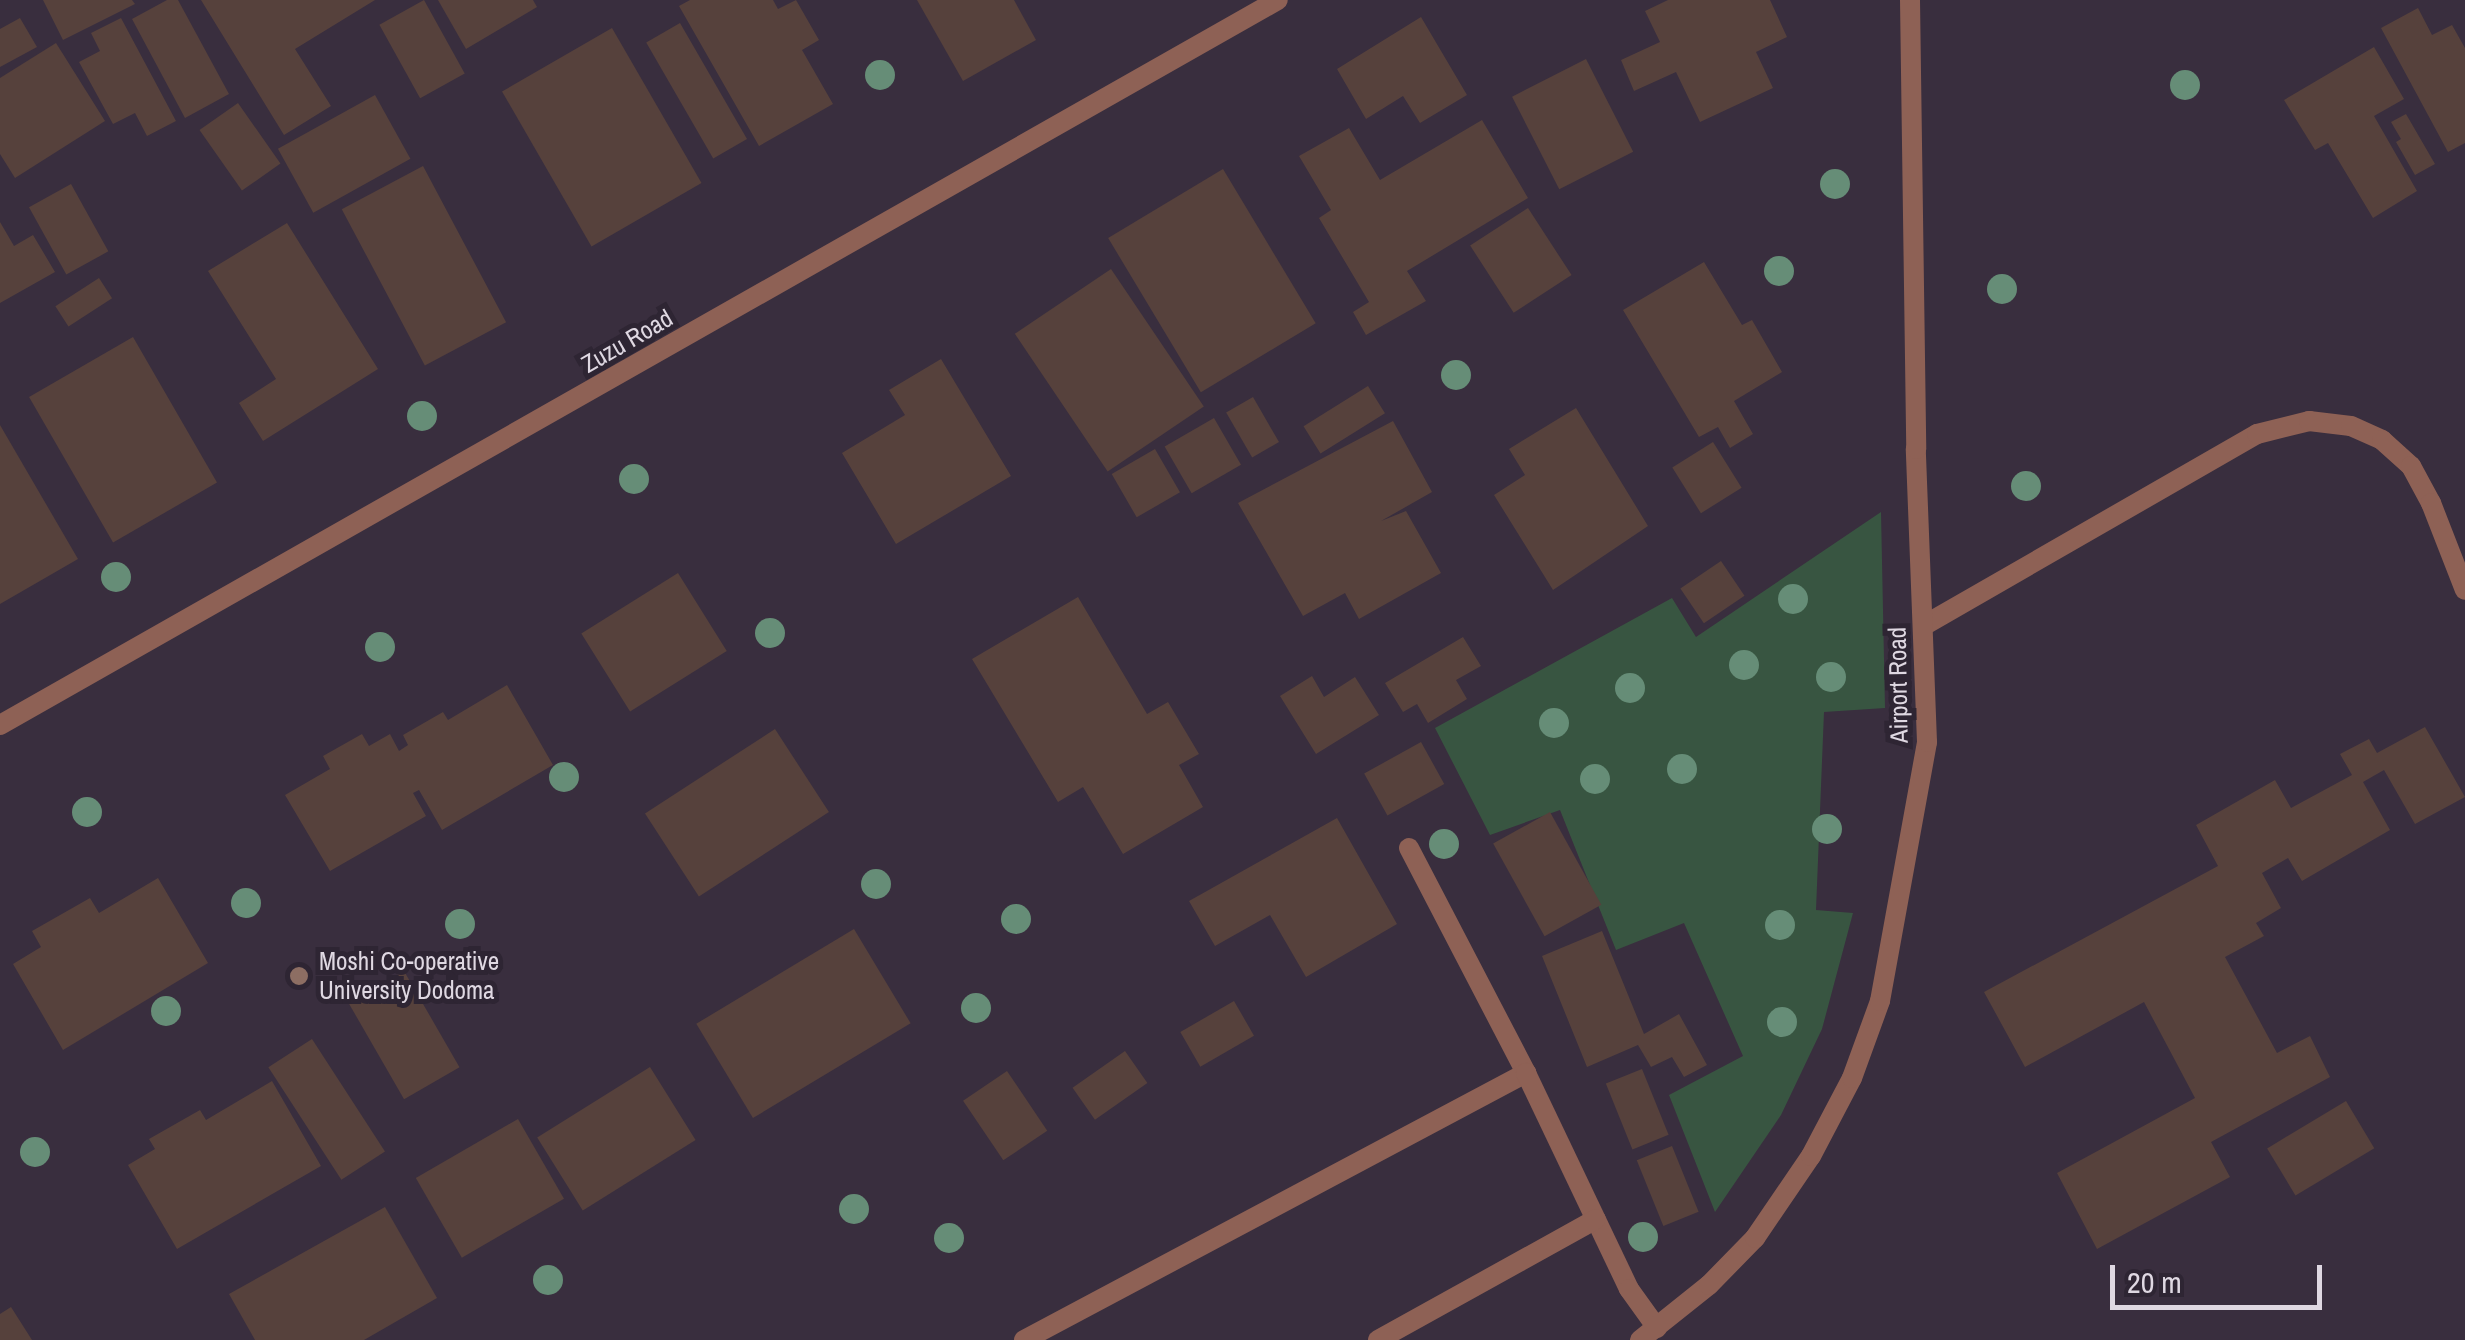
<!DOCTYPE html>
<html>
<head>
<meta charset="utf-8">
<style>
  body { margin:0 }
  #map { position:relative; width:2465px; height:1340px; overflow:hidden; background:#392e3e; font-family:"Archivo Narrow",sans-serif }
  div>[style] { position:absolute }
  .green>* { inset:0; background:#385541 }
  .building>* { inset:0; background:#56413c; transform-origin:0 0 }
  .service>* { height:20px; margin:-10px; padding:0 10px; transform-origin:10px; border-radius:10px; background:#8e6155 }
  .minor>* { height:20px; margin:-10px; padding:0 10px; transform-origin:10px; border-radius:10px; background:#8e6155 }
  .trees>* { width:30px; height:30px; margin:-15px; border-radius:50%; background:#668d77 }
  .dots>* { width:28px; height:28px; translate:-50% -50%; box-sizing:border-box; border:5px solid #2e2533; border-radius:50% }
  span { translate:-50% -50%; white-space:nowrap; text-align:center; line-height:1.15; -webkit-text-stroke:10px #2e2533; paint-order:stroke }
  .street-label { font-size:25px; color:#dfd8e2 }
  .poi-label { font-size:25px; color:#dfd8e2 }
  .left { translate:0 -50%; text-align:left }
  .scale { position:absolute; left:2110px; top:1265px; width:212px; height:45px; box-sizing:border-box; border:5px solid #dfd8e2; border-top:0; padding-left:12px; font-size:30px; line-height:35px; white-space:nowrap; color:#dfd8e2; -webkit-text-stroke:8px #2e2533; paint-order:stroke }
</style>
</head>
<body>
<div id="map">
  <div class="green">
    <i style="clip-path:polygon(1881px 512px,1885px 708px,1824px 712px,1816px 910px,1853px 913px,1822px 1029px,1781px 1115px,1715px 1212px,1669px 1095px,1743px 1056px,1684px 923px,1616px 950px,1560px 810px,1490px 835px,1435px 728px,1672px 598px,1696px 637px)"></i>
  </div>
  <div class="building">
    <i style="clip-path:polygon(43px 0,132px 0,135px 4px,63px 40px)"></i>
    <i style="clip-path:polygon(167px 0,178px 0,229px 94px,185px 118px,132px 19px)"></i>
    <i style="clip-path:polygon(201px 0,375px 0,295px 49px,331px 106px,284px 135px)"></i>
    <i style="left:424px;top:0;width:84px;height:51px;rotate:61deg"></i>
    <i style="clip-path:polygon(438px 0,533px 0,537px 7px,466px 49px)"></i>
    <i style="clip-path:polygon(690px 0,773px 0,778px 9px,796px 0,819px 40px,802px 50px,833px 104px,759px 146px,679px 6px)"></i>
    <i style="clip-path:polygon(917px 0,1014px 0,1036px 40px,963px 81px)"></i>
    <i style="clip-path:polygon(1668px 0,1770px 0,1787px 37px,1756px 52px,1773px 88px,1700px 122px,1676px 72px,1634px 91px,1621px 60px,1660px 42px,1645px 11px)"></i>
    <i style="clip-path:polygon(2418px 8px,2432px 35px,2452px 25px,2465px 48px,2465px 143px,2448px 152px,2381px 28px)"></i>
    <i style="clip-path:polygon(1421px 17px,1467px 95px,1420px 123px,1403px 96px,1366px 119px,1337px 69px)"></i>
    <i style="clip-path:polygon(20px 18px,37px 47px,0 67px,0 29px)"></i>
    <i style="clip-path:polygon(121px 18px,176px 121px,147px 136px,135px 113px,113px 124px,79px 62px,100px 51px,91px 33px)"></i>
    <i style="left:680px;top:23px;width:134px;height:39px;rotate:60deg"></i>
    <i style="left:612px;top:28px;width:179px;height:127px;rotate:60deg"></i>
    <i style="clip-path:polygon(56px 43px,105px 121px,15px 178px,0 154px,0 78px)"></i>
    <i style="clip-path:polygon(2374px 47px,2404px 99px,2374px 116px,2417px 191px,2373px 218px,2328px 143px,2315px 150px,2284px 100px)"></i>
    <i style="left:1586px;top:59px;width:104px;height:83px;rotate:63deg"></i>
    <i style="left:375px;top:95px;width:73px;height:111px;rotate:61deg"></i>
    <i style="left:238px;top:103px;width:74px;height:47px;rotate:55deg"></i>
    <i style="clip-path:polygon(2406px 114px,2435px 164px,2415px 175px,2396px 142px,2401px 139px,2391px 122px)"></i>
    <i style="clip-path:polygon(1482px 120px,1528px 198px,1407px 271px,1426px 301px,1366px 335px,1353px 312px,1369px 302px,1319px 218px,1331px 210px,1299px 156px,1349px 128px,1380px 180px)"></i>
    <i style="left:423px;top:166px;width:177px;height:92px;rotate:62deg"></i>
    <i style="left:1223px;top:169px;width:180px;height:134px;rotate:59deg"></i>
    <i style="left:71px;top:184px;width:77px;height:48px;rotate:61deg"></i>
    <i style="left:1528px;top:208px;width:80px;height:69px;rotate:57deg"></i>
    <i style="clip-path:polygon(0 222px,14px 246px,33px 235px,55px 272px,0 303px)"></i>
    <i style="clip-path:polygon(287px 223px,378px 369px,263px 441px,239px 403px,276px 379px,208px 271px)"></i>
    <i style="clip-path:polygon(1704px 262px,1742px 325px,1752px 320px,1782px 372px,1734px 401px,1753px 434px,1730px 448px,1718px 427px,1699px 437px,1623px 310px)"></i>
    <i style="left:1111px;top:269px;width:166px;height:116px;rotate:56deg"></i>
    <i style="left:99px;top:278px;width:24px;height:52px;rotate:57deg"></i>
    <i style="left:133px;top:337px;width:168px;height:120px;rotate:60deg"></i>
    <i style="clip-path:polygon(941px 359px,1011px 476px,896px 544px,842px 453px,905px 415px,889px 390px)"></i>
    <i style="left:1368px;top:386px;width:32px;height:76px;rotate:58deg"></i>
    <i style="left:1253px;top:397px;width:52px;height:31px;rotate:60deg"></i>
    <i style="clip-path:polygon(1576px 408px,1648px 526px,1553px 590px,1494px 495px,1525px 475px,1509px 449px)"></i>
    <i style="left:1214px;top:418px;width:54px;height:57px;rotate:60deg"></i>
    <i style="clip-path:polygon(1393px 421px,1432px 492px,1381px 521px,1406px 511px,1441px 573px,1359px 619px,1345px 593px,1303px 616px,1238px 503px)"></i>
    <i style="clip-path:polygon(0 425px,78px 559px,0 604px)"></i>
    <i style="left:1713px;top:442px;width:54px;height:48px;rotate:58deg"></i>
    <i style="left:1155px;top:449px;width:50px;height:50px;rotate:60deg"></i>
    <i style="left:1721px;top:561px;width:42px;height:49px;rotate:56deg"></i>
    <i style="left:678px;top:573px;width:92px;height:114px;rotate:58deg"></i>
    <i style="clip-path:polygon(1078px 597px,1147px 714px,1168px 702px,1199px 754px,1179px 765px,1203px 807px,1123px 854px,1083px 787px,1058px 802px,972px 659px)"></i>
    <i style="clip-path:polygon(1463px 637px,1481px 666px,1456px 680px,1467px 699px,1428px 723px,1417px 704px,1403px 712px,1385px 683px)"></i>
    <i style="clip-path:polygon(1312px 676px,1324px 697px,1355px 677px,1379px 715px,1316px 754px,1280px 696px)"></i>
    <i style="clip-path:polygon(507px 685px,553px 765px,442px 830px,419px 790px,413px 793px,426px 816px,330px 871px,285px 795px,330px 769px,323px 756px,362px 734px,369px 746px,390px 734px,399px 751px,408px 745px,403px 735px,443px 712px,448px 720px)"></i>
    <i style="clip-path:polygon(2425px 727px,2465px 797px,2415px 824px,2384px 770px,2363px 782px,2390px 830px,2302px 881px,2288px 858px,2262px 873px,2281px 908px,2256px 923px,2264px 936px,2225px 957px,2277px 1053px,2310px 1036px,2330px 1077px,2211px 1142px,2230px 1177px,2097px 1249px,2057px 1173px,2195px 1098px,2144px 1002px,2025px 1067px,1984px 992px,2218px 866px,2196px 825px,2275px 780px,2291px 808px,2352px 775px,2340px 754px,2369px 739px,2377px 753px)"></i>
    <i style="left:775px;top:729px;width:99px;height:155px;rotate:57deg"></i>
    <i style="left:1421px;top:742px;width:48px;height:65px;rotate:61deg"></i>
    <i style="left:1550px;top:812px;width:106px;height:65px;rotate:61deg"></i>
    <i style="clip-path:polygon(1337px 818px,1397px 924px,1306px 977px,1270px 915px,1215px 946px,1189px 901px)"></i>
    <i style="clip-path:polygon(158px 878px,208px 963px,63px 1050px,13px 964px,41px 947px,32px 931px,90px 898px,99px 913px)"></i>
    <i style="left:854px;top:929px;width:110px;height:184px;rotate:59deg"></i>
    <i style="clip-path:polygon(1602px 931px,1644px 1034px,1679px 1014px,1707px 1065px,1684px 1077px,1672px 1057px,1651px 1067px,1638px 1045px,1587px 1067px,1542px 956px)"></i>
    <i style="left:404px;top:971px;width:111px;height:64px;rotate:60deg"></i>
    <i style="left:1234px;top:1001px;width:40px;height:62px;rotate:60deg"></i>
    <i style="left:312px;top:1039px;width:134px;height:52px;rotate:57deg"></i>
    <i style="left:1125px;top:1051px;width:39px;height:64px;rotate:55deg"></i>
    <i style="left:650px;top:1067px;width:86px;height:133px;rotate:58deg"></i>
    <i style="left:1642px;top:1069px;width:71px;height:39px;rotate:68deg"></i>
    <i style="left:1007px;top:1071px;width:72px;height:53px;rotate:56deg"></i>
    <i style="clip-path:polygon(272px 1081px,321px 1166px,177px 1249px,128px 1165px,155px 1149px,149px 1139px,200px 1110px,206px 1120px)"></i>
    <i style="left:2346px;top:1101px;width:55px;height:92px;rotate:59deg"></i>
    <i style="left:518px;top:1119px;width:92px;height:118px;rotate:60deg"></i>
    <i style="left:1672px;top:1146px;width:71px;height:38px;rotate:68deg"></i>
    <i style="clip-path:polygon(385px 1207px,437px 1298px,364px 1340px,255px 1340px,229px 1294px)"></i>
    <i style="clip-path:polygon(11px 1307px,32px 1340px,0 1340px,0 1314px)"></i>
  </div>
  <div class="service">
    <i style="left:1923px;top:626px;width:385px;rotate:-29.9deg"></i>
    <i style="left:2257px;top:434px;width:54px;rotate:-14deg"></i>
    <i style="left:2309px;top:421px;width:42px;rotate:6.8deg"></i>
    <i style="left:2351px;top:426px;width:34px;rotate:24deg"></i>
    <i style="left:2382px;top:440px;width:39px;rotate:42deg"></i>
    <i style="left:2411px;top:466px;width:42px;rotate:61.6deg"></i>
    <i style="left:2431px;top:503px;width:93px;rotate:68.7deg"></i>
    <i style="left:1409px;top:848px;width:254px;rotate:62.5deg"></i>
    <i style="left:1024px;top:1340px;width:569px;rotate:-28.01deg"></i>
    <i style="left:1526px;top:1073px;width:239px;rotate:64.5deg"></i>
    <i style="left:1629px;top:1289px;width:48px;rotate:54.3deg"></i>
    <i style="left:1378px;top:1340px;width:249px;rotate:-29deg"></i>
    <i style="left:1640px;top:1340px;width:88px;rotate:-38.6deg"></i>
    <i style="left:1709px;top:1285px;width:66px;rotate:-45.6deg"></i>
    <i style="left:1755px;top:1238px;width:99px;rotate:-55.7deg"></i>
    <i style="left:1811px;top:1156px;width:88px;rotate:-62.3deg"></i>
    <i style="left:1852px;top:1078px;width:82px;rotate:-70deg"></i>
    <i style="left:1880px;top:1001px;width:263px;rotate:-79.7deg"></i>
    <i style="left:1927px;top:742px;width:293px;rotate:-92.2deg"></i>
  </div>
  <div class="minor">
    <i style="left:1910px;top:0;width:449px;rotate:89.2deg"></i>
    <i style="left:0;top:725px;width:1469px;rotate:-29.57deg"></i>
  </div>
  <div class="trees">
    <i style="left:880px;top:75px"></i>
    <i style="left:2185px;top:85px"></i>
    <i style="left:1835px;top:184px"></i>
    <i style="left:1779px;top:271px"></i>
    <i style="left:2002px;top:289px"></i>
    <i style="left:1456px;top:375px"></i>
    <i style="left:422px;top:416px"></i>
    <i style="left:634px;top:479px"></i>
    <i style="left:2026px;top:486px"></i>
    <i style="left:116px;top:577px"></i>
    <i style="left:1793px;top:599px"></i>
    <i style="left:770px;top:633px"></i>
    <i style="left:380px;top:647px"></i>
    <i style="left:1744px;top:665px"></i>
    <i style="left:1831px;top:677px"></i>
    <i style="left:1630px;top:688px"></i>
    <i style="left:1554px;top:723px"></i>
    <i style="left:1682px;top:769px"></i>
    <i style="left:564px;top:777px"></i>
    <i style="left:1595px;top:779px"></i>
    <i style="left:87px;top:812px"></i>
    <i style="left:1827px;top:829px"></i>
    <i style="left:1444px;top:844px"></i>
    <i style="left:876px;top:884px"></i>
    <i style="left:246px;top:903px"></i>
    <i style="left:1016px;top:919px"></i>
    <i style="left:460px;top:924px"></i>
    <i style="left:1780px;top:925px"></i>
    <i style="left:976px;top:1008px"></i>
    <i style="left:166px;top:1011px"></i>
    <i style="left:1782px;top:1022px"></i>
    <i style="left:35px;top:1152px"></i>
    <i style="left:854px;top:1209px"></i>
    <i style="left:1643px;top:1237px"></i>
    <i style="left:949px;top:1238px"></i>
    <i style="left:548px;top:1280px"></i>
  </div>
  <div class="dots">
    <i style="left:299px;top:976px;background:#8d6e63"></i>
  </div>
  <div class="street-label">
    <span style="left:627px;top:341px;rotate:-30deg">Zuzu Road</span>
    <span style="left:1898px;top:685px;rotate:-91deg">Airport Road</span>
  </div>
  <div class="poi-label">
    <span class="left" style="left:319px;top:976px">Moshi Co-operative<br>University Dodoma</span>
  </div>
  <div class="scale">20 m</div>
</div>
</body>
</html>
